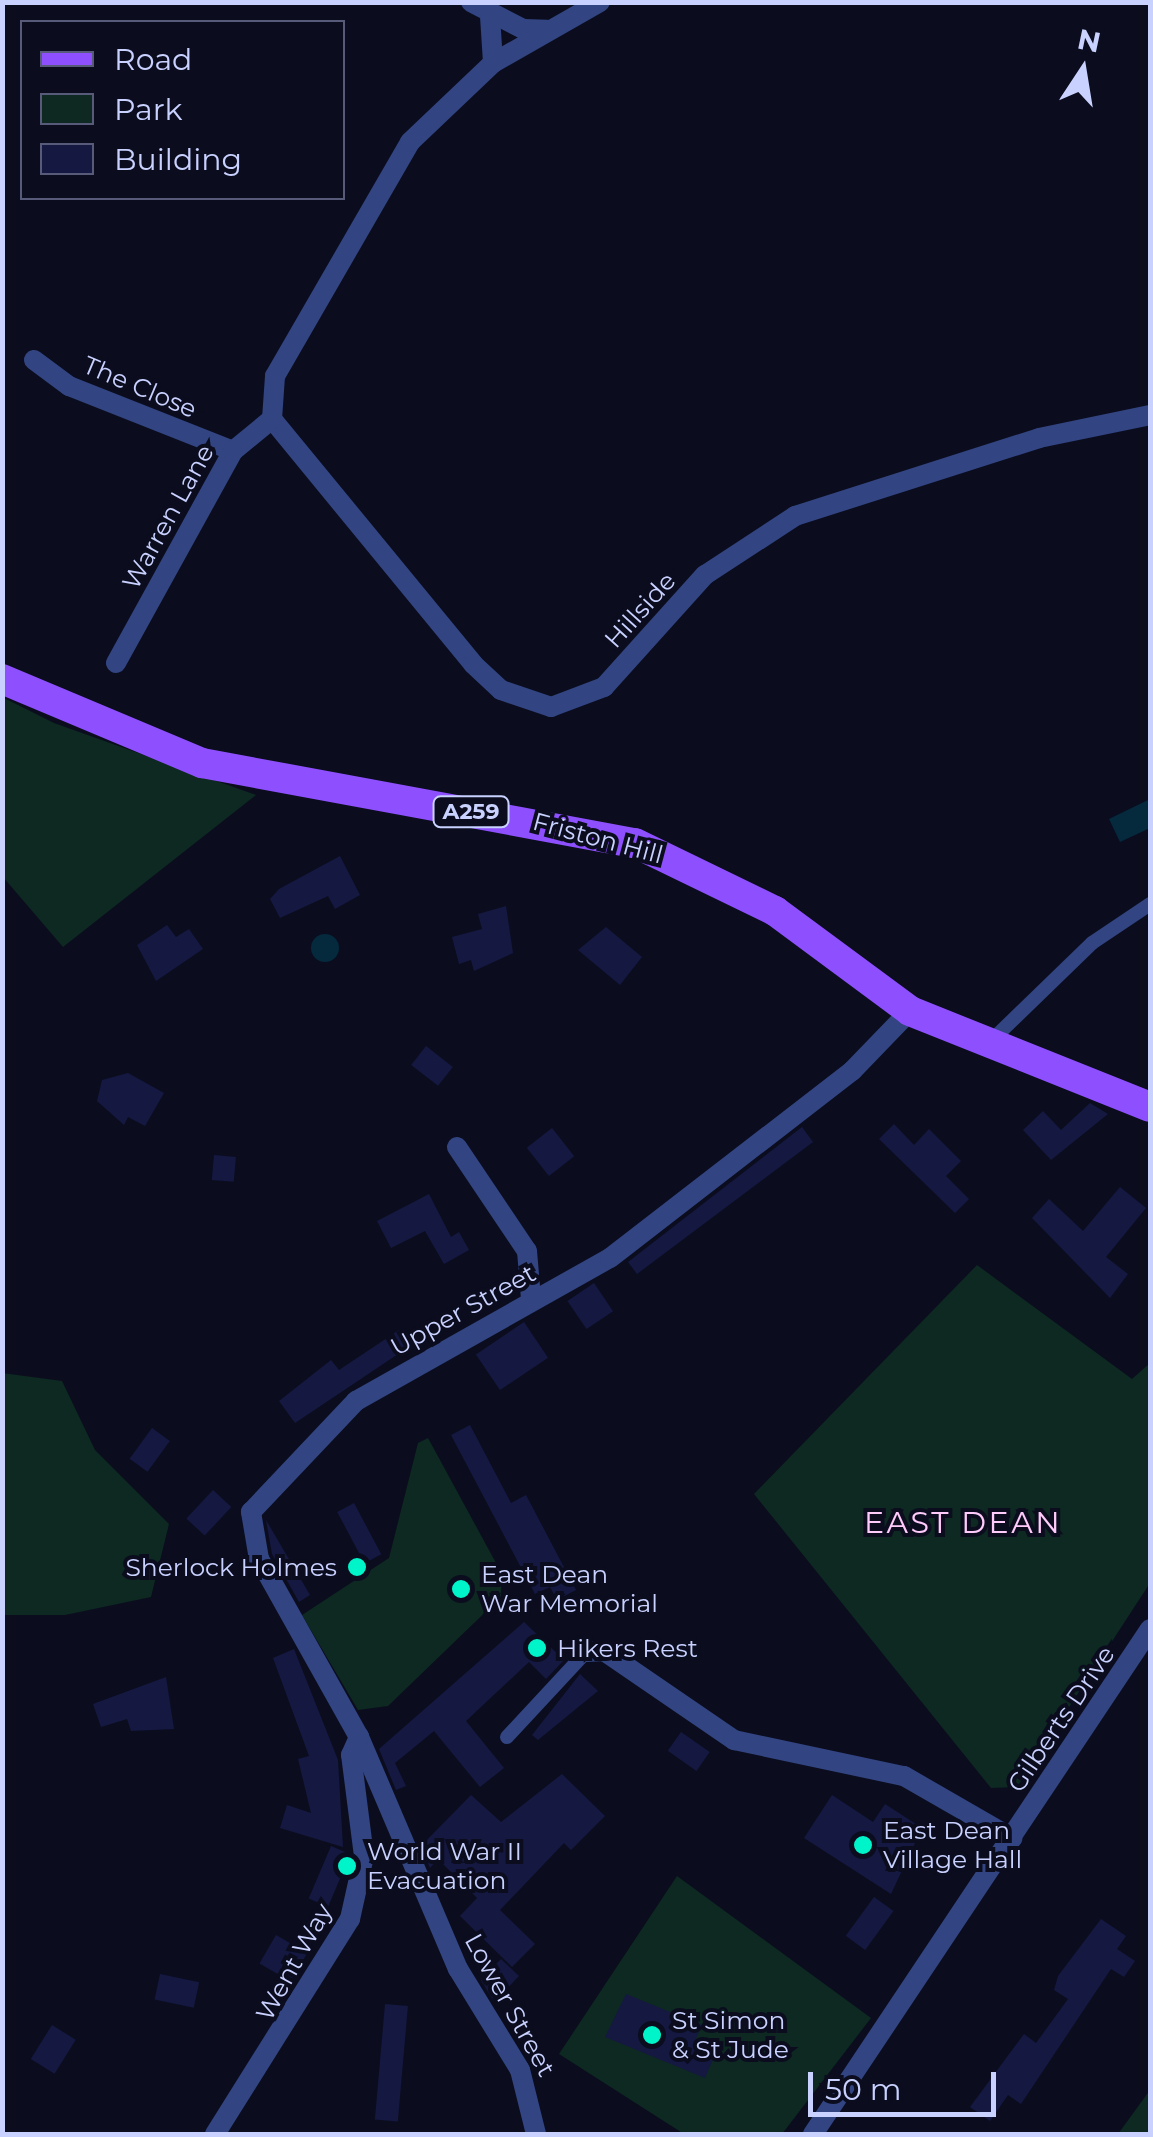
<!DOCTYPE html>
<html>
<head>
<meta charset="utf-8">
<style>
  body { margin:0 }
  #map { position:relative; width:1153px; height:2137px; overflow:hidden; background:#0b0d1f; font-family:Montserrat,sans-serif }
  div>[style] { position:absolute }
  .green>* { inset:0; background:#0d2921 }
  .water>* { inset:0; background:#05293d }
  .round { border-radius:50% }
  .building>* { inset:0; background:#151841; transform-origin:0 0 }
  .service>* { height:14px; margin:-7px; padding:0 7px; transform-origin:7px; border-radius:7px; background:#324582 }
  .minor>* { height:20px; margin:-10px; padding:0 10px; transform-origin:10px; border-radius:10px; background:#324582 }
  .tertiary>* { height:20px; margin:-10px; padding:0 10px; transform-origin:10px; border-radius:10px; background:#324582 }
  .primary>* { height:30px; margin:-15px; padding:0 15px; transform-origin:15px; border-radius:15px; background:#8e50ff }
  .dots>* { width:28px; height:28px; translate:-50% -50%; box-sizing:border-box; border:5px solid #0b0d1f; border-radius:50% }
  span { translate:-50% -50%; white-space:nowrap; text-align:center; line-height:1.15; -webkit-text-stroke:8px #0b0d1f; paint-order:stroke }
  .shield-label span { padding:2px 8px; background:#0b0d1f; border:2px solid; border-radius:8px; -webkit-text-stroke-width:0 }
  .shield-label { font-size:22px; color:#c9d1ff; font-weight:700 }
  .street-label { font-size:25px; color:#c9d1ff }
  .poi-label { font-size:25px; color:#c9d1ff }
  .right { translate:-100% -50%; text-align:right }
  .left { translate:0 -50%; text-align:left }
  .quarter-label { font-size:30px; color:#ffcbfa; letter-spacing:2.5px }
  .frame { position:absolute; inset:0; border:5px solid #c9d1ff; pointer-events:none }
  .legend { position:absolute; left:20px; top:20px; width:325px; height:180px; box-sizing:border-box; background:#0b0d1f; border:2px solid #575b79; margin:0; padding:12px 18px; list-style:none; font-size:30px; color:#c9d1ff }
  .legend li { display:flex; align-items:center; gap:20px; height:50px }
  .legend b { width:50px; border:2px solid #575b79 }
  .north { position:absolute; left:1033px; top:20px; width:100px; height:100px; -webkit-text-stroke:8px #0b0d1f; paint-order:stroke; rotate:12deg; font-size:28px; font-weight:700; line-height:40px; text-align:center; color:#c9d1ff }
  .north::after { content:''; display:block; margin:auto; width:35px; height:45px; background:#c9d1ff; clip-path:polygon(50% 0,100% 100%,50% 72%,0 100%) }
  .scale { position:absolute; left:808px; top:2072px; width:188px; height:45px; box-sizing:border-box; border:5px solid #c9d1ff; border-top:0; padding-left:12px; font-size:30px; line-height:35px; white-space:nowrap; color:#c9d1ff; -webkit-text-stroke:8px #0b0d1f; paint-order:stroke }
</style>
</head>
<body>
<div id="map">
  <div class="green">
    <i style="clip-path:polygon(2px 697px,54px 723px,256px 795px,63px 947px,3px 877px)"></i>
    <i style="clip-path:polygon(977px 1265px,1132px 1379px,1150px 1363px,1150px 1583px,1017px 1787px,991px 1788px,754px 1494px)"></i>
    <i style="clip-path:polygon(2px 1373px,62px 1381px,95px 1450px,169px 1524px,151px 1597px,65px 1615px,3px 1615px)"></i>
    <i style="clip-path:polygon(428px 1438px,502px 1574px,501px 1597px,388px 1706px,358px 1710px,302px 1615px,389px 1558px,418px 1443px)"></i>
    <i style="clip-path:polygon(677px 1876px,871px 2018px,782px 2134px,684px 2134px,559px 2054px)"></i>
    <i style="clip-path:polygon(1150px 2090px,1150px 2134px,1118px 2134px)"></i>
  </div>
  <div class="water">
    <i style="clip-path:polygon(1150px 799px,1150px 828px,1120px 842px,1109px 819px)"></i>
    <i class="round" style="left:311px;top:934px;width:28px;height:28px"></i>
  </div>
  <div class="building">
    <i style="clip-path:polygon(340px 856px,360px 895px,335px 909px,328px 896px,280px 918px,270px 899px,279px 889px)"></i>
    <i style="clip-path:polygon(506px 906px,513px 953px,474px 971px,471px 960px,459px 964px,452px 937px,482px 929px,478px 914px)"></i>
    <i style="clip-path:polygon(167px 925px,176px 937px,189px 929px,203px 949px,156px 981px,137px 945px)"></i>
    <i style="clip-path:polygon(606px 927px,642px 957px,620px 985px,578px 950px)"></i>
    <i style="left:426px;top:1046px;width:34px;height:24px;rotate:38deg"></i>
    <i style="clip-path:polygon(128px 1073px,164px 1093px,145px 1126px,128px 1117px,124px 1125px,97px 1101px,102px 1080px)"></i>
    <i style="clip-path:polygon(1090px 1103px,1108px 1114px,1051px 1160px,1023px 1130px,1043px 1111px,1061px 1130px)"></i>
    <i style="clip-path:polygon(894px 1124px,914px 1145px,929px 1129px,961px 1161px,946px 1176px,969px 1199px,955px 1213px,879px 1139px)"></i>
    <i style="clip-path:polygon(802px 1127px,813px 1142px,637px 1274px,628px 1262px)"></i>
    <i style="left:552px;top:1128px;width:36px;height:32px;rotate:52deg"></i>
    <i style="left:214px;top:1155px;width:22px;height:25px;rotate:5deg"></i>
    <i style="clip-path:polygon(1120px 1187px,1146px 1208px,1106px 1257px,1128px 1274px,1110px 1298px,1032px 1218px,1049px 1199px,1083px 1231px)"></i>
    <i style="clip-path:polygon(429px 1194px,451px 1237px,459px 1232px,469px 1250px,444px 1264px,425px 1231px,391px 1248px,377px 1221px)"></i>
    <i style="left:594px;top:1283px;width:34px;height:32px;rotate:56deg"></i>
    <i style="left:524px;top:1322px;width:43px;height:58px;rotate:56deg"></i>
    <i style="clip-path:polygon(399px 1330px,410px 1346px,295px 1423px,279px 1401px,331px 1360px,339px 1370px)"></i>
    <i style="clip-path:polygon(470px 1425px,511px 1503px,526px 1495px,576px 1590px,557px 1600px,550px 1587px,535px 1594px,451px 1435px)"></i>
    <i style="left:152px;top:1428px;width:22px;height:38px;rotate:36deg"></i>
    <i style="left:213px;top:1490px;width:25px;height:39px;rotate:43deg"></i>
    <i style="left:354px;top:1503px;width:58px;height:19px;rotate:62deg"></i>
    <i style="clip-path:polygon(266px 1520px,310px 1595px,299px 1602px,272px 1554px)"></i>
    <i style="clip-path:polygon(524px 1622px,564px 1660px,546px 1679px,529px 1662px,466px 1721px,504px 1768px,480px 1787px,434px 1731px,395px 1763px,406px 1786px,396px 1790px,379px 1749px)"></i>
    <i style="clip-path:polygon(294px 1649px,338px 1760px,343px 1847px,280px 1828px,287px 1805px,311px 1813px,298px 1759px,309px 1756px,273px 1658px)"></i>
    <i style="clip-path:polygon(580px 1674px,598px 1691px,538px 1740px,532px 1735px)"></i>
    <i style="clip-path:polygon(166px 1677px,174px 1729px,131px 1731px,127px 1719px,101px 1727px,93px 1704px)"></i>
    <i style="left:681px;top:1732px;width:35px;height:23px;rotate:35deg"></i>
    <i style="clip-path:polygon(562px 1774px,605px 1816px,571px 1850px,564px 1843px,500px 1910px,535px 1944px,512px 1967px,460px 1916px,477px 1898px,438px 1859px,430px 1868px,421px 1846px,471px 1795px,501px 1822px)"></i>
    <i style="clip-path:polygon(832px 1795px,873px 1822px,885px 1804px,922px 1828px,891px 1894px,804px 1838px)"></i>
    <i style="left:331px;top:1846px;width:21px;height:57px;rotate:23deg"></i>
    <i style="left:874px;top:1897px;width:24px;height:48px;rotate:36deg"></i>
    <i style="clip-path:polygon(1101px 1919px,1126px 1936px,1117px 1949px,1135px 1961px,1124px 1977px,1111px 1969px,1021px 2104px,1008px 2095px,990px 2121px,970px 2107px,1024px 2034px,1036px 2043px,1068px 1999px,1054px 1990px,1058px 1976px)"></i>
    <i style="left:276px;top:1935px;width:36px;height:33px;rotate:30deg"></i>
    <i style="clip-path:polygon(501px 1959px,519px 1976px,494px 2002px,481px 1980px)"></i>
    <i style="left:160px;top:1974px;width:40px;height:26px;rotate:12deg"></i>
    <i style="clip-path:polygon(626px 1994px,702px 2025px,694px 2043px,717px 2050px,705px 2078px,605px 2037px)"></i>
    <i style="left:385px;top:2004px;width:23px;height:116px;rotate:5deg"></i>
    <i style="left:52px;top:2025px;width:28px;height:40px;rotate:32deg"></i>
  </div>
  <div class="service">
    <i style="left:992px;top:1040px;width:139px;rotate:-44.1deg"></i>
    <i style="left:1092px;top:943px;width:70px;rotate:-33.9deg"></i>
    <i style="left:507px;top:1737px;width:116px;rotate:-47.1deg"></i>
  </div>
  <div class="minor">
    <i style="left:471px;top:2px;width:59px;rotate:27.4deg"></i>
    <i style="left:523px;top:29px;width:24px;rotate:2deg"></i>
    <i style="left:490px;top:16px;width:47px;rotate:86.3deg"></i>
    <i style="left:34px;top:360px;width:44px;rotate:36.6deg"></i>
    <i style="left:69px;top:386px;width:176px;rotate:21.6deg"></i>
    <i style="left:272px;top:419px;width:317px;rotate:50.6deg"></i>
    <i style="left:473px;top:664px;width:38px;rotate:43deg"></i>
    <i style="left:501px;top:690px;width:53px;rotate:18.8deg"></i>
    <i style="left:551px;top:707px;width:57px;rotate:-20.7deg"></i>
    <i style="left:604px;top:687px;width:151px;rotate:-48deg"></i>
    <i style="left:705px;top:575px;width:108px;rotate:-33.2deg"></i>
    <i style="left:795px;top:516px;width:256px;rotate:-17.7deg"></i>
    <i style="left:1039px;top:438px;width:113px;rotate:-11.7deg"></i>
    <i style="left:116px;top:663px;width:242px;rotate:-61.1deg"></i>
    <i style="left:233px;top:451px;width:50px;rotate:-39.4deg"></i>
    <i style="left:272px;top:419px;width:43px;rotate:-86deg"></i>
    <i style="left:275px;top:376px;width:270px;rotate:-60deg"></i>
    <i style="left:410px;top:142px;width:115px;rotate:-43.6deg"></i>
    <i style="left:493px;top:63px;width:123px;rotate:-29.7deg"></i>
    <i style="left:457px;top:1147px;width:125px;rotate:56.1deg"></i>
    <i style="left:527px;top:1251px;width:48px;rotate:85.2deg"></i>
    <i style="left:586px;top:1652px;width:18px;rotate:-3deg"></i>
    <i style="left:604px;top:1651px;width:158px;rotate:34.4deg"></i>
    <i style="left:734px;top:1740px;width:174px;rotate:12deg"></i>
    <i style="left:904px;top:1776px;width:125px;rotate:29.9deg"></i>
    <i style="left:215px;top:2134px;width:254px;rotate:-57.9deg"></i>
    <i style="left:350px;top:1919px;width:65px;rotate:-77.5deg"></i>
    <i style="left:364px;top:1856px;width:102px;rotate:-97.3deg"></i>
    <i style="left:351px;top:1755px;width:20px;rotate:-66deg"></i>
    <i style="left:536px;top:2134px;width:66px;rotate:-104deg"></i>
    <i style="left:520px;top:2070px;width:119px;rotate:-121.5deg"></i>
    <i style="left:458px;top:1969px;width:252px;rotate:-113.1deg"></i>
    <i style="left:359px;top:1737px;width:204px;rotate:-119.3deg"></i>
    <i style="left:259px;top:1559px;width:48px;rotate:-99.7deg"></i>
    <i style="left:251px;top:1512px;width:153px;rotate:-46.6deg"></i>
    <i style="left:356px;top:1401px;width:291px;rotate:-29.4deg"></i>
    <i style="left:610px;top:1258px;width:306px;rotate:-37.7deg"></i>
    <i style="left:852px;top:1071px;width:83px;rotate:-46deg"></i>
  </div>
  <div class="tertiary">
    <i style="left:813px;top:2134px;width:607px;rotate:-56.28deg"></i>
  </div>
  <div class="primary">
    <i style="left:2px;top:679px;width:217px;rotate:22.8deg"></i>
    <i style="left:202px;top:763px;width:440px;rotate:10.5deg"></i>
    <i style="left:635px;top:843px;width:156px;rotate:25.9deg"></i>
    <i style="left:775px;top:911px;width:168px;rotate:36.5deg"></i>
    <i style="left:910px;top:1011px;width:258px;rotate:21.8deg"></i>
  </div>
  <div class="dots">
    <i style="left:357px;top:1567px;background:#00f4ca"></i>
    <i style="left:461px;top:1589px;background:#00f4ca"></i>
    <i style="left:537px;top:1648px;background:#00f4ca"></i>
    <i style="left:863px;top:1845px;background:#00f4ca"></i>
    <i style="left:347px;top:1866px;background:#00f4ca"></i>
    <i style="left:652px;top:2035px;background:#00f4ca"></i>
  </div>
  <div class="shield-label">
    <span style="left:471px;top:812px">A259</span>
  </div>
  <div class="street-label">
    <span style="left:140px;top:387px;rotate:23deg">The Close</span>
    <span style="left:168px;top:517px;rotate:-61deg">Warren Lane</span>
    <span style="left:640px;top:610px;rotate:-48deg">Hillside</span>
    <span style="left:598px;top:838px;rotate:15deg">Friston Hill</span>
    <span style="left:463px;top:1310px;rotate:-29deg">Upper Street</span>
    <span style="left:1061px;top:1719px;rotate:-56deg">Gilberts Drive</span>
    <span style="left:294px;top:1962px;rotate:-61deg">Went Way</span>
    <span style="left:510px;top:2005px;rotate:61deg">Lower Street</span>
  </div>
  <div class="poi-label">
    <span class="right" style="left:337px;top:1567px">Sherlock Holmes</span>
    <span class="left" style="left:481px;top:1589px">East Dean<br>War Memorial</span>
    <span class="left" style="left:557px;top:1648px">Hikers Rest</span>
    <span class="left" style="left:883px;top:1845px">East Dean<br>Village Hall</span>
    <span class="left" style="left:367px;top:1866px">World War II<br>Evacuation</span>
    <span class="left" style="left:672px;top:2035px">St Simon<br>&amp; St Jude</span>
  </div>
  <div class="quarter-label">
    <span style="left:963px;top:1523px">EAST DEAN</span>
  </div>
  <div class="frame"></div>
  <ul class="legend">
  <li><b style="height:12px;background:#8e50ff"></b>Road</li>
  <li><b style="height:28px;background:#0d2921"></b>Park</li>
  <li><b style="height:28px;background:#151841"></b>Building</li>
  </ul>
  <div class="north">N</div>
  <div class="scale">50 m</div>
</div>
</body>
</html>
